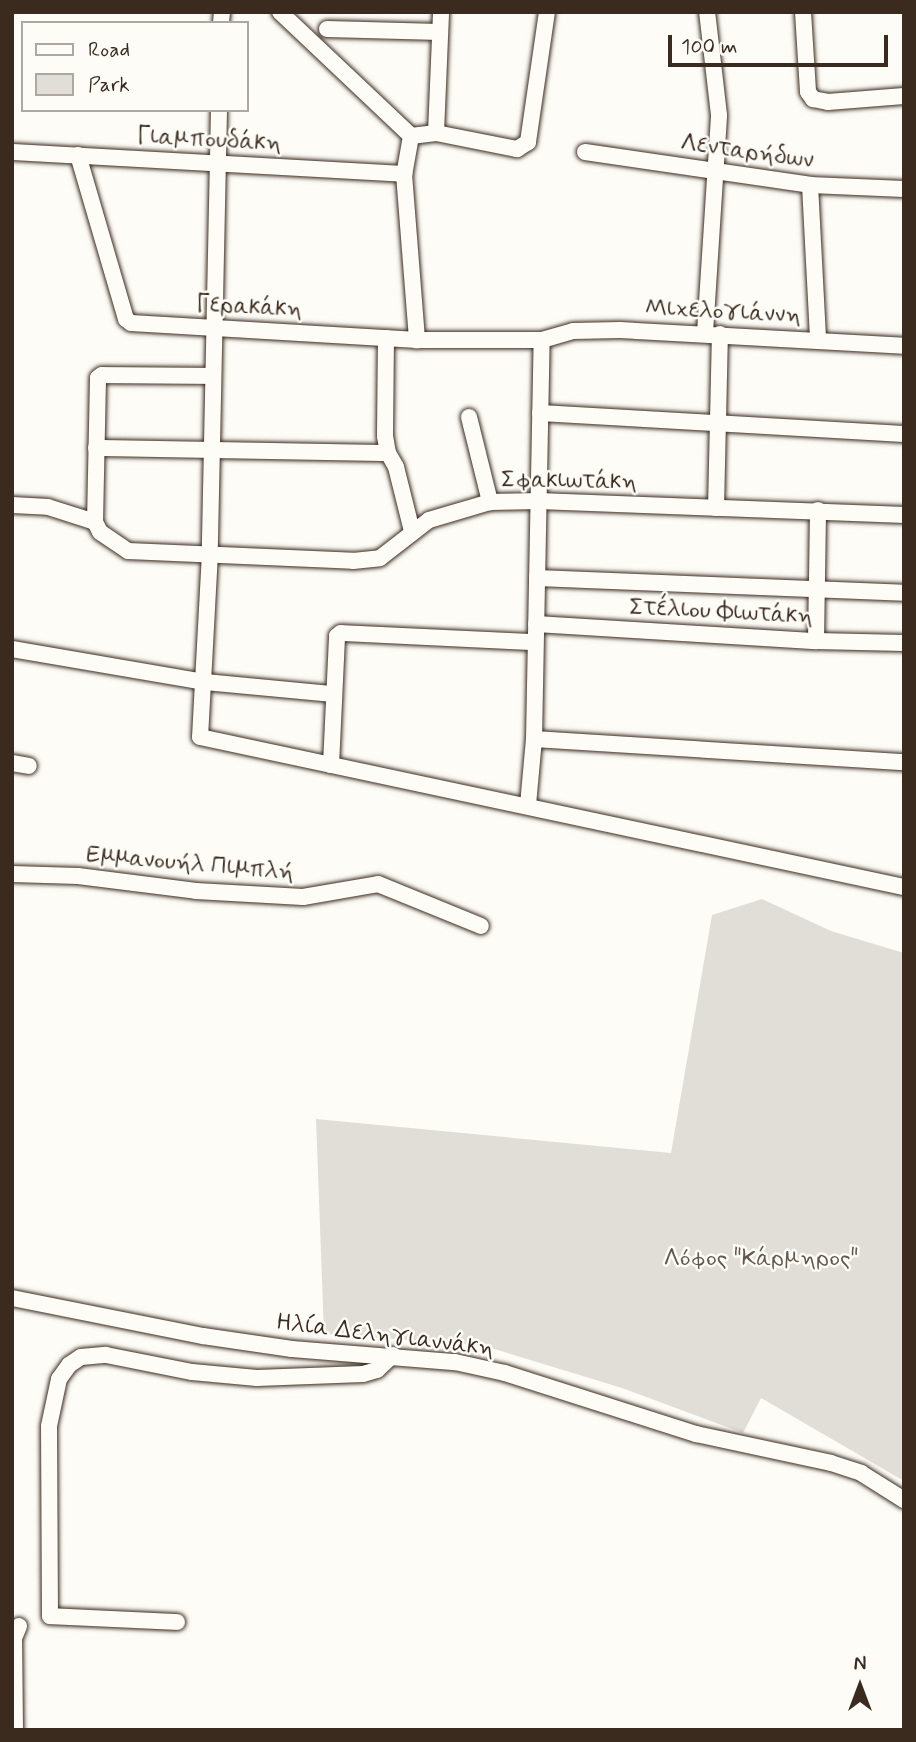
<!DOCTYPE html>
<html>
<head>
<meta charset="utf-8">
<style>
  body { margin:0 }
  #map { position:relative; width:916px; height:1742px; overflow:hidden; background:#fdfcf7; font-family:Mynerve,sans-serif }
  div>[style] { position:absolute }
  .green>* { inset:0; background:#e1ded7 }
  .roads { filter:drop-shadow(0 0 2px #3b2a1e) drop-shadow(0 0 2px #3b2a1e) }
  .minor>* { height:16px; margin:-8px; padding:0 8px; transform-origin:8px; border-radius:8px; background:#fdfcf7 }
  span { translate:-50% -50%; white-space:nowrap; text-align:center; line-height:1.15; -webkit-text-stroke:5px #fdfcf7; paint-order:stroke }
  .street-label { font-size:24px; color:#3b2a1e }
  .park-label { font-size:24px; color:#64574c }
  .frame { position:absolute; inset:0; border:14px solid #3b2a1e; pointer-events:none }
  .legend { position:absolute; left:21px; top:21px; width:228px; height:91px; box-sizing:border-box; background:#fdfcf7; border:2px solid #afa8a0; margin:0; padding:9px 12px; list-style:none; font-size:21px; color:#3b2a1e }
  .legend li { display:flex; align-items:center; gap:14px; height:35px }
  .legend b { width:35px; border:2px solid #afa8a0 }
  .north { position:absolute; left:825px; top:1651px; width:70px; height:70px; -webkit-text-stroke:5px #fdfcf7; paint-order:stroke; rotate:0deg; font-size:19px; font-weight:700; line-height:28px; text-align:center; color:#3b2a1e }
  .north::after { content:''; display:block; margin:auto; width:24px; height:32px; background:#3b2a1e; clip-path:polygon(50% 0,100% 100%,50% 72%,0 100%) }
  .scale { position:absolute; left:668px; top:35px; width:220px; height:32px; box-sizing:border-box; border:4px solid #3b2a1e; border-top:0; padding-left:9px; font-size:21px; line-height:24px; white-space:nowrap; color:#3b2a1e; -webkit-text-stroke:5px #fdfcf7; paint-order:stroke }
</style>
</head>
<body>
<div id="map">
  <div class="green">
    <i style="clip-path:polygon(762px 899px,831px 931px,904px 953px,904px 1481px,761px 1398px,743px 1433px,622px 1388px,481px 1345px,324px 1334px,316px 1119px,671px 1153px,712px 915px)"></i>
  </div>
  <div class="roads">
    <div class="minor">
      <i style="left:280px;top:12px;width:180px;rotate:43.4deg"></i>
      <i style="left:803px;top:12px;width:80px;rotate:86.4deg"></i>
      <i style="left:808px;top:92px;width:9px;rotate:54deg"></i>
      <i style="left:813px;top:99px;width:15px;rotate:11deg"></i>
      <i style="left:828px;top:102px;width:76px;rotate:-4.5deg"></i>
      <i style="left:221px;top:23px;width:11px;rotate:-85deg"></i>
      <i style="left:327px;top:29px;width:113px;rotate:1.5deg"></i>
      <i style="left:219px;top:110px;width:443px;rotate:91.2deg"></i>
      <i style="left:210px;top:553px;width:184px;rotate:93.1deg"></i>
      <i style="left:200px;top:737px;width:720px;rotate:12.03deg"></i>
      <i style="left:436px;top:133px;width:121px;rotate:-87.6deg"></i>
      <i style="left:411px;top:136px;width:25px;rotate:-7deg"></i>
      <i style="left:436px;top:133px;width:83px;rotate:11.2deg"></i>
      <i style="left:517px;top:149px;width:13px;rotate:-32deg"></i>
      <i style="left:528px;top:142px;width:131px;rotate:-81.7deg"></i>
      <i style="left:411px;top:136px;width:39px;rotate:100deg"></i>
      <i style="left:404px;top:174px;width:167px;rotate:85.5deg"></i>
      <i style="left:12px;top:152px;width:393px;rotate:3.2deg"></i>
      <i style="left:585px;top:152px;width:227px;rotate:8.3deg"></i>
      <i style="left:810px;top:185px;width:94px;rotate:2.4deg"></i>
      <i style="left:78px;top:155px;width:171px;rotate:73.7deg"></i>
      <i style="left:126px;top:319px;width:6px;rotate:39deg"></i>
      <i style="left:131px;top:323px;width:287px;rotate:3.4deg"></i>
      <i style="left:417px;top:340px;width:125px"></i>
      <i style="left:542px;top:340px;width:32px;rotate:-16deg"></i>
      <i style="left:573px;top:331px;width:47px;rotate:-1.2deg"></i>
      <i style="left:620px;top:330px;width:284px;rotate:3.2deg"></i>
      <i style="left:810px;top:185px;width:155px;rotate:87deg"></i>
      <i style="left:705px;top:333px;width:218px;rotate:-86.3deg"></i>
      <i style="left:719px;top:115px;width:104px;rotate:-96.6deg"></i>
      <i style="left:386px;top:338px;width:98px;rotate:90.6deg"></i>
      <i style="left:385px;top:436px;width:17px;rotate:80deg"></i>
      <i style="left:388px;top:453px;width:16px;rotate:60deg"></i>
      <i style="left:396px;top:467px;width:66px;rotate:76deg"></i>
      <i style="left:540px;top:413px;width:365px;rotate:3.3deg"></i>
      <i style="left:469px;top:417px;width:88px;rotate:76.1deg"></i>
      <i style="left:96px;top:448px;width:292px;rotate:1deg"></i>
      <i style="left:12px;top:505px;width:36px;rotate:3deg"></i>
      <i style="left:48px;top:507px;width:49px;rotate:17.7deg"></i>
      <i style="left:95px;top:522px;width:11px;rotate:63deg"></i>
      <i style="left:100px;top:532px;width:34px;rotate:34deg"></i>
      <i style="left:128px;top:551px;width:225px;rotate:2.5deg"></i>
      <i style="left:353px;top:561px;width:27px;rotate:-6deg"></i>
      <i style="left:380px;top:558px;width:62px;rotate:-37.8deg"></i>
      <i style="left:429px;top:520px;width:64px;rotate:-16.4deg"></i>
      <i style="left:490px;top:502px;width:50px;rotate:-1.1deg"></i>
      <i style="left:540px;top:501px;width:364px;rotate:2.2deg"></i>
      <i style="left:716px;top:508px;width:174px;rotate:-88.7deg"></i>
      <i style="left:95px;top:522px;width:144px;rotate:-88.8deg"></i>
      <i style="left:98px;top:378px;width:5px;rotate:-37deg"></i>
      <i style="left:102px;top:375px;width:111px;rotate:0.5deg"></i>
      <i style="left:537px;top:578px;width:367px;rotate:2.3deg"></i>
      <i style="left:536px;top:624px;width:281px;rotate:3.5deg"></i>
      <i style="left:816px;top:641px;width:88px;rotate:1.3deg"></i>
      <i style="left:816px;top:641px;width:131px;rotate:-89.1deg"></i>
      <i style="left:12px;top:649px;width:196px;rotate:9.7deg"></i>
      <i style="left:205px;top:682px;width:129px;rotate:5.4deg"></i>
      <i style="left:534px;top:739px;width:371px;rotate:3.6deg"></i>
      <i style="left:12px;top:763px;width:17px;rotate:10deg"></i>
      <i style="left:331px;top:765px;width:129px;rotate:-87.3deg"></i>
      <i style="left:337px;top:636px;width:5px;rotate:-37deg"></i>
      <i style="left:341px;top:633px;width:192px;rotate:2.7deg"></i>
      <i style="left:528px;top:805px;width:66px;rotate:-84.8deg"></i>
      <i style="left:534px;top:739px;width:399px;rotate:-88.9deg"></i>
      <i style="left:12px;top:874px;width:66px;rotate:1.7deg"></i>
      <i style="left:78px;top:876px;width:119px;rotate:7.2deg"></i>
      <i style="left:196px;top:891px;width:107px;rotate:3.2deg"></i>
      <i style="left:303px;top:897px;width:76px;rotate:-9.8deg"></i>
      <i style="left:378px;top:884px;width:111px;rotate:22.2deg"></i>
      <i style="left:12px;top:1298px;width:195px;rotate:11.3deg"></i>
      <i style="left:203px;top:1336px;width:90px;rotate:8.3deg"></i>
      <i style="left:292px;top:1349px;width:164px;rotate:4.6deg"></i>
      <i style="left:455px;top:1362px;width:51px;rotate:12.4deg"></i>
      <i style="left:505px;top:1373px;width:201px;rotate:17.7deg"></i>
      <i style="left:696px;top:1434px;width:138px;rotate:12.1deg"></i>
      <i style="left:831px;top:1463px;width:32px;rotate:18deg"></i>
      <i style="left:861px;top:1473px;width:51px;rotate:32.1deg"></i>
      <i style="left:177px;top:1622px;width:127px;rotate:-177.3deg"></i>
      <i style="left:50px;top:1616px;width:190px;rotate:-90.3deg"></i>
      <i style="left:49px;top:1426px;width:48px;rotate:-78deg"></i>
      <i style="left:59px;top:1379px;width:17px;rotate:-54deg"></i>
      <i style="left:69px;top:1365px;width:14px;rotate:-34deg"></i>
      <i style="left:81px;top:1357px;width:25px;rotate:-5deg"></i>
      <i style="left:106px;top:1355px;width:88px;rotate:11.2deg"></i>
      <i style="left:192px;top:1372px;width:65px;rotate:5.3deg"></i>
      <i style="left:257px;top:1378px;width:106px;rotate:-2.2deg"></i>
      <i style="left:363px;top:1374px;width:15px;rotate:-16deg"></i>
      <i style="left:377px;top:1370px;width:22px;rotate:-43deg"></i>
      <i style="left:15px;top:1730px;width:92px;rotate:-90.6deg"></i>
      <i style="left:14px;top:1638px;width:13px;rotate:-67deg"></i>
    </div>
  </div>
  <div class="street-label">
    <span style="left:209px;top:140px;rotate:3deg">Γιαμπουδάκη</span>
    <span style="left:747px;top:152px;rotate:8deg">Λενταρήδων</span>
    <span style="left:249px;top:307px;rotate:3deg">Γερακάκη</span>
    <span style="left:723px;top:312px;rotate:3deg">Μιχελογιάννη</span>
    <span style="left:569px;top:481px;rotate:1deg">Σφακιωτάκη</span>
    <span style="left:721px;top:612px;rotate:3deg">Στέλιου Φιωτάκη</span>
    <span style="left:190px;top:864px;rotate:5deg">Εµµανουήλ Πιµπλή</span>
    <span style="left:385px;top:1336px;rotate:7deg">Ηλία Δεληγιαννάκη</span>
  </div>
  <div class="park-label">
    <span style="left:761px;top:1259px">Λόφος "Κάρμηρος"</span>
  </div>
  <div class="frame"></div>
  <ul class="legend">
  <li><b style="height:9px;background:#fdfcf7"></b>Road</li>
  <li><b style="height:19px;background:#e1ded7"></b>Park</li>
  </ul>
  <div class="north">N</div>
  <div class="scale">100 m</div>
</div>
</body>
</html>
